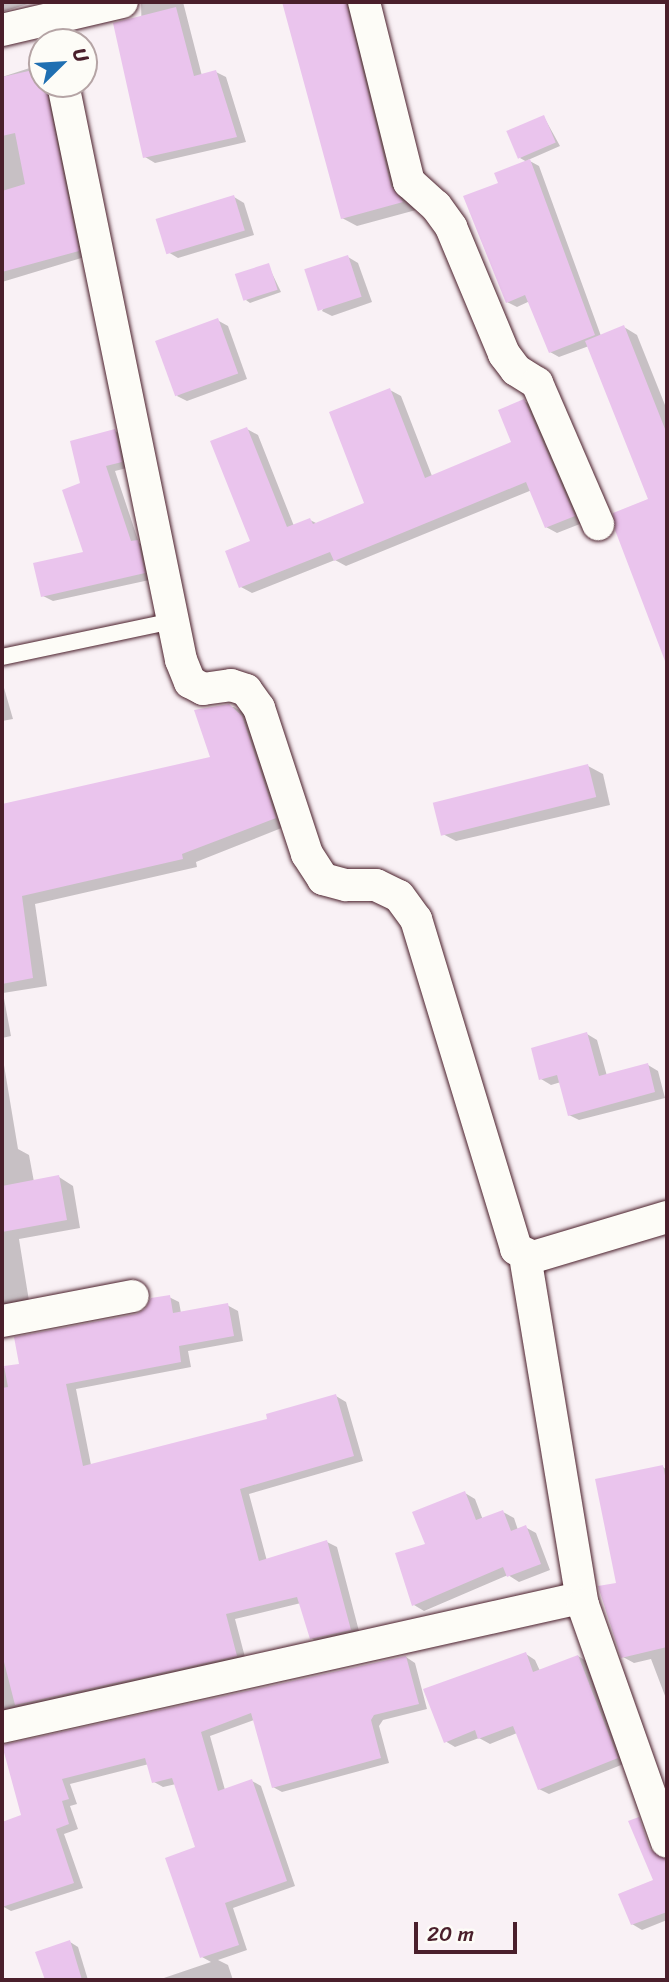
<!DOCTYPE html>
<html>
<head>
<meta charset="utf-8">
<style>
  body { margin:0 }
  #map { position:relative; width:669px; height:1982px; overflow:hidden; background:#f9f1f5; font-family:Sriracha,sans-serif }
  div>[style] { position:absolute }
  .shadow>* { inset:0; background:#0003 }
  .building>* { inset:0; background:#eac4ed; transform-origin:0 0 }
  .roads { filter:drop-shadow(0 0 2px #4a1f2b) drop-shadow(0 0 2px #4a1f2b) }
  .service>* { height:16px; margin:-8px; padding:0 8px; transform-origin:8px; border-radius:8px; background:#fdfcf7 }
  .minor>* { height:32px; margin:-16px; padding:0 16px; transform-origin:16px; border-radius:16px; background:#fdfcf7 }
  span { translate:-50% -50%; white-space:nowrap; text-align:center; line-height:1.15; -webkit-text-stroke:5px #fdfcf7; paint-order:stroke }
  .frame { position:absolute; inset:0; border:4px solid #4a1f2b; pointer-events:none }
  .north { position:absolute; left:28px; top:28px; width:70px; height:70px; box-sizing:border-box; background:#fdfcf7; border:2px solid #b5a4a5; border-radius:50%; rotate:66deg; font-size:19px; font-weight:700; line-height:28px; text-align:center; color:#4a1f2b }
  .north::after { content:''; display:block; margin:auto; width:24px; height:32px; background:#1f6fb2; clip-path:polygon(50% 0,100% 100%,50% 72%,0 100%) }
  .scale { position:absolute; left:414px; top:1922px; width:103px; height:32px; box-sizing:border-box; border:4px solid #4a1f2b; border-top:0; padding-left:9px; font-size:21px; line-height:24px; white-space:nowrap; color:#4a1f2b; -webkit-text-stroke:5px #fdfcf7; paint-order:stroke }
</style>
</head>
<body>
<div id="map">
  <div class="shadow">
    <i style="clip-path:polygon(2px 2px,34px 2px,2px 12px)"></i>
    <i style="clip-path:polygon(141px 2px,183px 2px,202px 76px,216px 72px,226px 77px,246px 142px,155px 163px,145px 157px)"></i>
    <i style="clip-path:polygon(284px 2px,360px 2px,405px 196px,416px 210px,357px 226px,342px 218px)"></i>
    <i style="clip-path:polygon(42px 64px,42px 84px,55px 84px,88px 256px,2px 282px,2px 77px)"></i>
    <i style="clip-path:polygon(544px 117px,560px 146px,528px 160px,539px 166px,601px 336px,624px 327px,637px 335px,667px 410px,667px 662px,616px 530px,650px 500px,589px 346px,559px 357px,550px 352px,530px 301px,517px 307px,507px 302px,500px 184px,527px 162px,520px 158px)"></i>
    <i style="clip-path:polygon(234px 197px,244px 203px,254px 235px,178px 258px,168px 252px)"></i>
    <i style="clip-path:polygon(348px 257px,358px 263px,372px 302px,332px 316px,322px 311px)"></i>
    <i style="clip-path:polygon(268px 265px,281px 292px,250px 303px,246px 300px)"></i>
    <i style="clip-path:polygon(217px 320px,228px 326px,247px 379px,187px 401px,177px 396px)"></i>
    <i style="clip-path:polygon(390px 390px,401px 396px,432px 476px,513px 443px,524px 401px,535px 408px,585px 522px,557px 533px,546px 527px,532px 490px,346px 566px,335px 560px,252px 593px,241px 587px,252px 542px,247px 429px,258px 435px,294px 526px,310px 520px,318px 524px,367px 504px)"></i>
    <i style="clip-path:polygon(115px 431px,125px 437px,131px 467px,115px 471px,139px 543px,148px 547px,154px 579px,53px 601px,43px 596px,86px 553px,83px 485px)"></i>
    <i style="clip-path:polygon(2px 681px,13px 719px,2px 721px)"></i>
    <i style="clip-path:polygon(234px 707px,249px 716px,289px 825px,196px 862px,197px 867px,35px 904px,47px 986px,3px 993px,11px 1036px,2px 1038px,2px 806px,212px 758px,196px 712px)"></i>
    <i style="clip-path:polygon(588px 766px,603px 774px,610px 805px,456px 841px,441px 833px)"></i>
    <i style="clip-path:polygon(587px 1034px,597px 1040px,607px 1076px,648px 1065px,658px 1071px,665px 1098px,579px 1120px,569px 1115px,561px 1082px,551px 1085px,541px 1079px)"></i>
    <i style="clip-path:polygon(2px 1053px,18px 1149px,29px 1155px,34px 1182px,59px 1177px,73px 1186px,80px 1228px,19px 1239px,29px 1301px,2px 1306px)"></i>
    <i style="clip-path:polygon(169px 1297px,179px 1302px,181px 1313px,227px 1305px,238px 1311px,243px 1341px,188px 1351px,191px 1367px,76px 1389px,91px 1465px,270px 1420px,336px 1396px,346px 1402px,363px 1461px,249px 1494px,267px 1561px,327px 1542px,337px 1547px,360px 1635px,321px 1644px,311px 1638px,301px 1603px,235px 1619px,246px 1661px,2px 1716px,2px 1368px,21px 1365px,137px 1316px)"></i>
    <i style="clip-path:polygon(663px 1467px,667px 1470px,667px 1701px,651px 1659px,634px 1663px,623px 1657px,618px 1584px)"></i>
    <i style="clip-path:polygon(465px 1493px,475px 1499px,483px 1520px,503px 1512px,514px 1518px,518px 1530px,525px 1527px,536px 1533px,550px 1570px,519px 1582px,508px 1575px,424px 1611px,414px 1605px,427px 1545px)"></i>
    <i style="clip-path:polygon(526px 1654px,535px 1660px,540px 1671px,578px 1656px,588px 1662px,626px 1763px,549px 1794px,539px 1789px,517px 1733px,490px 1744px,479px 1738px,455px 1747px,445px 1741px)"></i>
    <i style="clip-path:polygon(406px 1657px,415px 1663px,427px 1709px,383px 1720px,379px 1726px,389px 1763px,282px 1792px,273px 1787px,254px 1720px,210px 1736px,225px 1790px,252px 1781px,261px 1786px,295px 1886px,233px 1908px,247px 1950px,218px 1960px,228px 1965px,233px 1980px,158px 1980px,211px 1962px,202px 1957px,198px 1848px,176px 1784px,163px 1787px,154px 1782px,149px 1764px,70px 1784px,77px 1804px,70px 1806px,78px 1829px,64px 1834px,83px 1888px,11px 1911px,2px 1906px,2px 1859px,7px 1857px,2px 1824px,23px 1816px,3px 1746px)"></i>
    <i style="clip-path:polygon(667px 1876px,667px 1920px,642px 1930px,632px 1924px,620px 1895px)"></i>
    <i style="clip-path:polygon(70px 1942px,78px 1947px,88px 1980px,47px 1980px,37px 1953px)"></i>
  </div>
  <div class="building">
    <i style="clip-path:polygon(282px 2px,346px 2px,391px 186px,403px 202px,341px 219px)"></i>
    <i style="clip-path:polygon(176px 7px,194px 76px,216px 70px,237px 137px,143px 158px,113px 23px)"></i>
    <i style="clip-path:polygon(42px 68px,79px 251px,2px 272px,2px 191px,25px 184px,15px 133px,2px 136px,2px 77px)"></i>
    <i style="left:544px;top:115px;width:30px;height:41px;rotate:67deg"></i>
    <i style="clip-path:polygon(530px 159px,595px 335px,549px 353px,525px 295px,506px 303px,463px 196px,498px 183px,494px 173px)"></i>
    <i style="left:234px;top:195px;width:37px;height:82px;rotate:73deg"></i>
    <i style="left:348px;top:255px;width:44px;height:46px;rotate:72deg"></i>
    <i style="left:269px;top:263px;width:28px;height:36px;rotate:72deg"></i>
    <i style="left:218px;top:318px;width:59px;height:67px;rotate:70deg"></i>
    <i style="clip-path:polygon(624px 325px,667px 434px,665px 661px,615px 530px,613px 513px,648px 499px,585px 341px)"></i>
    <i style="clip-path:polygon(390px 388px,425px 478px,511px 442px,498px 410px,524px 399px,575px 516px,545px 528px,526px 482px,334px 561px,330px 552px,239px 588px,225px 551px,250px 541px,210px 441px,247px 427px,287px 527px,310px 518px,313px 524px,364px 503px,329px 412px)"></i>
    <i style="clip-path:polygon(115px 429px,122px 462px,106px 466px,131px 541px,138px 540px,145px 573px,41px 597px,33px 563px,83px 552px,62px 490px,80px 483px,70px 441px)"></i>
    <i style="clip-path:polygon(229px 704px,242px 716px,276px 818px,182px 854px,183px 859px,22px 896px,33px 978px,2px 984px,2px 804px,210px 757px,194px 710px)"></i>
    <i style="left:588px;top:764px;width:34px;height:160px;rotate:76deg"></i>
    <i style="clip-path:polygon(587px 1032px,599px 1076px,648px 1063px,655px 1092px,568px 1116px,557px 1075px,539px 1080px,531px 1048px)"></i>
    <i style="clip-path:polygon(59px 1175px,67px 1220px,2px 1232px,2px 1186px)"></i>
    <i style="clip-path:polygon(170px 1295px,173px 1313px,228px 1303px,234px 1336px,179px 1346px,181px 1362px,66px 1384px,83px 1466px,267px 1419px,266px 1414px,336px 1394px,354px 1456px,240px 1489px,259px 1561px,327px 1540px,351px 1630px,310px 1639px,297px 1597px,226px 1614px,237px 1656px,15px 1705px,2px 1654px,2px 1388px,8px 1387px,4px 1366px,19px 1364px,14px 1337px,136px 1314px,145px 1309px,151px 1298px)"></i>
    <i style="clip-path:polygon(663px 1465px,667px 1486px,667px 1647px,621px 1658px,598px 1586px,616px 1583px,595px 1479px)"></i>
    <i style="clip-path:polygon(465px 1491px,476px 1520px,503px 1510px,511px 1531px,526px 1525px,541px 1564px,507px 1577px,503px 1567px,412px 1606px,395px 1553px,425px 1544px,412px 1512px)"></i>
    <i style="clip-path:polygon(526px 1652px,533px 1672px,578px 1655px,618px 1758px,538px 1790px,513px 1726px,478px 1739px,475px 1730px,444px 1743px,423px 1689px)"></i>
    <i style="clip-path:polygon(406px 1656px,419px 1704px,374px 1715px,371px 1720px,381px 1758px,272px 1788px,251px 1713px,201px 1732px,218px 1791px,252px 1779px,287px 1881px,225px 1903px,239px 1945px,200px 1958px,165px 1858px,195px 1847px,172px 1778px,152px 1783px,145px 1758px,62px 1779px,69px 1799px,62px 1801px,69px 1824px,56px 1829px,74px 1883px,2px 1907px,2px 1822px,21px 1815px,2px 1745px)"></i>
    <i style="clip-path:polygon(639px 1817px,650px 1849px,667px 1860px,667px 1912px,631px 1925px,618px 1894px,653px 1880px,628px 1821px)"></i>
    <i style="clip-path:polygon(70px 1940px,82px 1980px,45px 1980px,35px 1952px)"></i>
  </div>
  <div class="roads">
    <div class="service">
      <i style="left:2px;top:657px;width:175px;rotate:-11.9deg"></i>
    </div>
    <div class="minor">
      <i style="left:364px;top:2px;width:186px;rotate:76deg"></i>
      <i style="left:409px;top:182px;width:36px;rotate:42deg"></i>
      <i style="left:436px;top:206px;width:26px;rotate:54deg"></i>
      <i style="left:451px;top:227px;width:138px;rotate:67.3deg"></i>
      <i style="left:504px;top:354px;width:20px;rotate:53deg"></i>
      <i style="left:516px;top:370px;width:25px;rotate:32deg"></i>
      <i style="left:537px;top:383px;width:154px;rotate:66.6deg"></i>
      <i style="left:2px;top:30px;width:123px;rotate:-13.1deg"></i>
      <i style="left:63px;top:84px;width:588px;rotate:78.42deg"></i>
      <i style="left:181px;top:660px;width:24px;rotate:68deg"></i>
      <i style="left:190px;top:682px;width:15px;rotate:28deg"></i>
      <i style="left:203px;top:689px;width:28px;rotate:-8deg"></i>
      <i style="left:231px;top:685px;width:16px;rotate:18deg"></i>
      <i style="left:246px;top:690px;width:22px;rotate:54deg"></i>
      <i style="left:259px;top:708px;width:154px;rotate:71.8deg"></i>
      <i style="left:307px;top:854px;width:30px;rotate:57deg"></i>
      <i style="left:323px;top:879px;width:24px;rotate:15deg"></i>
      <i style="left:346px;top:885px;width:30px"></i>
      <i style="left:376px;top:885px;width:25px;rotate:26deg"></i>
      <i style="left:399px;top:896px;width:29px;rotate:54deg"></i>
      <i style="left:416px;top:919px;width:345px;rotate:73.1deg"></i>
      <i style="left:516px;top:1249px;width:19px;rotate:25deg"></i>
      <i style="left:533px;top:1257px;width:140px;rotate:-16.6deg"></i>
      <i style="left:525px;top:1256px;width:354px;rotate:80.6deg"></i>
      <i style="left:2px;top:1321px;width:133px;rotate:-10.8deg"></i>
      <i style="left:2px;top:1727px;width:587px;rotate:-12.59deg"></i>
      <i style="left:575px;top:1599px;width:10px;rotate:37deg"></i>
      <i style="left:583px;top:1605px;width:251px;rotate:70.5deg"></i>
    </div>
  </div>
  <div class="frame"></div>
  <div class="north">U</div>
  <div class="scale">20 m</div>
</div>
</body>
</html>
